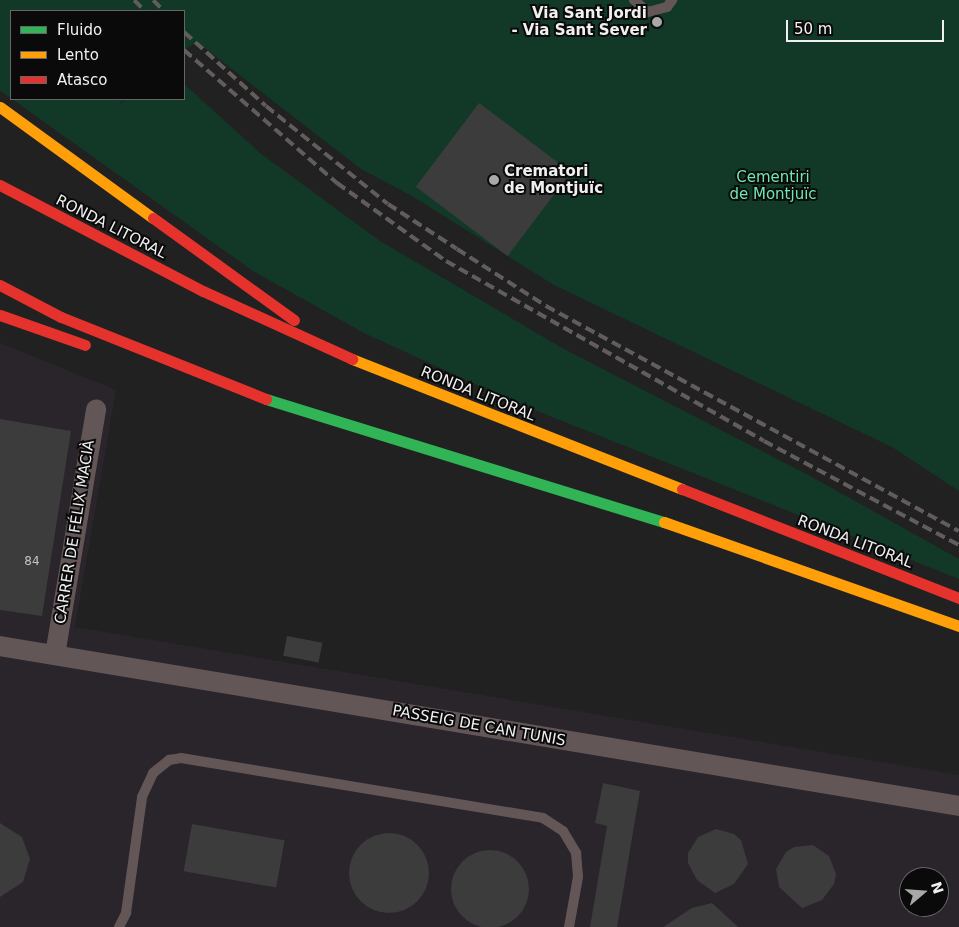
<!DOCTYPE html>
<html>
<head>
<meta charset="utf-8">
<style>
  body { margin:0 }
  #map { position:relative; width:959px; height:927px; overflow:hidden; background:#212121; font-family:"DejaVu Sans",sans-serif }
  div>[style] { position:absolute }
  .built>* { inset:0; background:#2a242b }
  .green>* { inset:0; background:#123828 }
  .building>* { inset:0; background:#3c3c3c; transform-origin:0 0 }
  .round { border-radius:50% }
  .lane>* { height:10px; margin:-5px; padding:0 5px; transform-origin:5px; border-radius:5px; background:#635657 }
  .street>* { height:20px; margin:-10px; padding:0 10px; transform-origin:10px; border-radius:10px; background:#635657 }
  .fast>* { height:11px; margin:-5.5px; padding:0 5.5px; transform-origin:5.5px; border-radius:5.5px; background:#30b455 }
  .slow>* { height:11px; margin:-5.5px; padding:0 5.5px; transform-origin:5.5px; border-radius:5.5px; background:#ff9f0a }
  .jam>* { height:11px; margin:-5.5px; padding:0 5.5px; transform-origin:5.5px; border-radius:5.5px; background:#e5322d }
  .rail>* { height:4px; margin-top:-2px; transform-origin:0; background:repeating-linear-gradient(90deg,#635c5c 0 10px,transparent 0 15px) }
  .dots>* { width:14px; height:14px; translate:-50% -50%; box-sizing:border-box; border:2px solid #0b0a0b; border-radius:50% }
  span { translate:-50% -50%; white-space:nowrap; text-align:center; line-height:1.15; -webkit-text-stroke:4px #0b0a0b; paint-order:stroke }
  .number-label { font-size:12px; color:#c4c3c4 }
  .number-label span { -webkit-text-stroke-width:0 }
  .poi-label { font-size:15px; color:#f1f0f1; font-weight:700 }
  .right { translate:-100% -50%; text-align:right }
  .left { translate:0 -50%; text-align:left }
  .park-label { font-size:15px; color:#6de8b0 }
  .street-label { font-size:15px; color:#f1f0f1 }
  .legend { position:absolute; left:10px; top:10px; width:175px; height:90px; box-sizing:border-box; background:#0b0a0b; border:1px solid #676667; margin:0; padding:6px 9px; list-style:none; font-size:15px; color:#f1f0f1 }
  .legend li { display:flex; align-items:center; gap:10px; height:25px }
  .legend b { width:25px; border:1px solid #676667 }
  .north { position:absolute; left:899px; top:867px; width:50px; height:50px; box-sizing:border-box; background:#0b0a0b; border:1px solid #676667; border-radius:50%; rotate:72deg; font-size:14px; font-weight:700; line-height:20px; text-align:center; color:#f1f0f1 }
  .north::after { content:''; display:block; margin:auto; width:18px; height:22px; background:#a8a8a8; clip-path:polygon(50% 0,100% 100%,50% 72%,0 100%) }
  .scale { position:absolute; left:786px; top:20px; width:158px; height:22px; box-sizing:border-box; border:2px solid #f1f0f1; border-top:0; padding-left:6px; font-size:15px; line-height:18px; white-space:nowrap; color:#f1f0f1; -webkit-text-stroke:4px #0b0a0b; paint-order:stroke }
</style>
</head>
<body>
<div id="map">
  <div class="built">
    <i style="clip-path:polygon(evenodd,0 343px,116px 390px,75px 627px,959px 775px,959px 927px,0 927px,0 343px,909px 877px,939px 877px,939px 907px,909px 907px,909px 877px)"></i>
  </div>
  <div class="green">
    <i style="clip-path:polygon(0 0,959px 0,959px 491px,892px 447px,554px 285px,412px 196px,361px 169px,197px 42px,184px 50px,184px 11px,11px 11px,11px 98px,0 91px)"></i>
    <i style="clip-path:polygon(184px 84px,260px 153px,380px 241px,564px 349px,810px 476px,959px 559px,959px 579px,512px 401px,364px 333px,253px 271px,12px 99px,124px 99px,118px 105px,126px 99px,184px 99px)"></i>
  </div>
  <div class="building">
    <i style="left:479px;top:103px;width:115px;height:105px;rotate:37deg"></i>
    <i style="clip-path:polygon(0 419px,71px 431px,42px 616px,0 610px)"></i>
    <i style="left:287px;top:636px;width:36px;height:20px;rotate:11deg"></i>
    <i style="clip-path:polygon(603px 783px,640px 791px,617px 927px,590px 927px,607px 826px,595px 823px)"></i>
    <i style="clip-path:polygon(0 823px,22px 837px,30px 859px,23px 882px,0 897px)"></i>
    <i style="left:192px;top:824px;width:94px;height:48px;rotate:10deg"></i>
    <i style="clip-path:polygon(716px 829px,734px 834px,741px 840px,748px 864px,734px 884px,715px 893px,697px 880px,688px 863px,688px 853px,698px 837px)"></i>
    <i class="round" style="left:349px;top:833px;width:80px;height:80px"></i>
    <i style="clip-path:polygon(813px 845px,829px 856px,836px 874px,834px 884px,822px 900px,802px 908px,779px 887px,776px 869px,786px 852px,794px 847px)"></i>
    <i class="round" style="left:451px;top:850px;width:78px;height:78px"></i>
    <i style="clip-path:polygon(712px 903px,738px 927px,663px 927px,692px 908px)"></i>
  </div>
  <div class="lane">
    <i style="left:634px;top:0;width:18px;rotate:41deg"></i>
    <i style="left:648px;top:12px;width:20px;rotate:-15deg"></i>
    <i style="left:667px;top:7px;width:9px;rotate:-54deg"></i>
    <i style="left:119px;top:927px;width:16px;rotate:-63deg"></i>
    <i style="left:126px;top:913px;width:117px;rotate:-82.1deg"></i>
    <i style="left:142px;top:797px;width:26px;rotate:-65deg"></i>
    <i style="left:153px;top:773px;width:21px;rotate:-39deg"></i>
    <i style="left:169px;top:760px;width:12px;rotate:-9deg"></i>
    <i style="left:181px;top:758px;width:367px;rotate:9.4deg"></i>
    <i style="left:543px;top:818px;width:24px;rotate:33deg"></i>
    <i style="left:563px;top:831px;width:26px;rotate:59deg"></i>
    <i style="left:576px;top:853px;width:24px;rotate:85deg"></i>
    <i style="left:578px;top:877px;width:51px;rotate:100.2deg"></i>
  </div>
  <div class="street">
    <i style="left:0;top:646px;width:972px;rotate:9.47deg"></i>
    <i style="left:55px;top:655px;width:249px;rotate:-80.5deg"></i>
  </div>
  <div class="fast">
    <i style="left:266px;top:399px;width:417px;rotate:17.2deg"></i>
  </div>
  <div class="slow">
    <i style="left:0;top:107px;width:189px;rotate:36deg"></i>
    <i style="left:352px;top:359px;width:355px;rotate:21.5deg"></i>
    <i style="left:664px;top:522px;width:313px;rotate:19.4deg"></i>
  </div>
  <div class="jam">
    <i style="left:0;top:185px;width:229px;rotate:27.6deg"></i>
    <i style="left:203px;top:291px;width:164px;rotate:24.5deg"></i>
    <i style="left:153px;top:218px;width:174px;rotate:35.9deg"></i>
    <i style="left:0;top:285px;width:69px;rotate:27.7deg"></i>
    <i style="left:61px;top:317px;width:221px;rotate:21.8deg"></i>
    <i style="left:0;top:315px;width:90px;rotate:19.4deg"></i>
    <i style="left:682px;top:489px;width:298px;rotate:21.5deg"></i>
  </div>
  <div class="rail">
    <i style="left:134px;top:0;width:16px;rotate:45deg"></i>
    <i style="left:153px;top:0;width:16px;rotate:45deg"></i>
    <i style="left:184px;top:32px;width:110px;rotate:42.1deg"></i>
    <i style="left:266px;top:106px;width:156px;rotate:38.8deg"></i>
    <i style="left:388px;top:204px;width:82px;rotate:33.1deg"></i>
    <i style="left:457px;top:249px;width:106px;rotate:32.6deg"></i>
    <i style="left:546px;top:306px;width:470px;rotate:28.6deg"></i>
    <i style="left:184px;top:50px;width:203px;rotate:41deg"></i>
    <i style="left:337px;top:183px;width:134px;rotate:35.6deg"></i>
    <i style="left:446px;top:261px;width:365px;rotate:29.5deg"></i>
    <i style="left:764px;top:441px;width:221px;rotate:28.1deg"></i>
  </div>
  <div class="dots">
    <i style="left:657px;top:22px;background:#a8a8a8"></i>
    <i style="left:494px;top:180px;background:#a8a8a8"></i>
  </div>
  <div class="number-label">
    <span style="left:32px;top:562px">84</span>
  </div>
  <div class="poi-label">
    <span class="right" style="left:647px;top:22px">Via Sant Jordi<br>- Via Sant Sever</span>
    <span class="left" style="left:504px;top:180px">Crematori<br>de Montjuïc</span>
  </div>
  <div class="park-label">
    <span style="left:773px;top:186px">Cementiri<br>de Montjuïc</span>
  </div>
  <div class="street-label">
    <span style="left:111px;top:227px;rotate:27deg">RONDA LITORAL</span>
    <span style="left:478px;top:394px;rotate:22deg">RONDA LITORAL</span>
    <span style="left:75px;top:532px;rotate:-81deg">CARRER DE FÉLIX MACIÀ</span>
    <span style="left:855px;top:542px;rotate:21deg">RONDA LITORAL</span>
    <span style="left:479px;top:726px;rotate:10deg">PASSEIG DE CAN TUNIS</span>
  </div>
  <ul class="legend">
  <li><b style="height:6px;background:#30b455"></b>Fluido</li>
  <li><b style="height:6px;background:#ff9f0a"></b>Lento</li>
  <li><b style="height:6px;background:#e5322d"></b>Atasco</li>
  </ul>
  <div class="north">N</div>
  <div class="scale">50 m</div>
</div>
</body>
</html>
